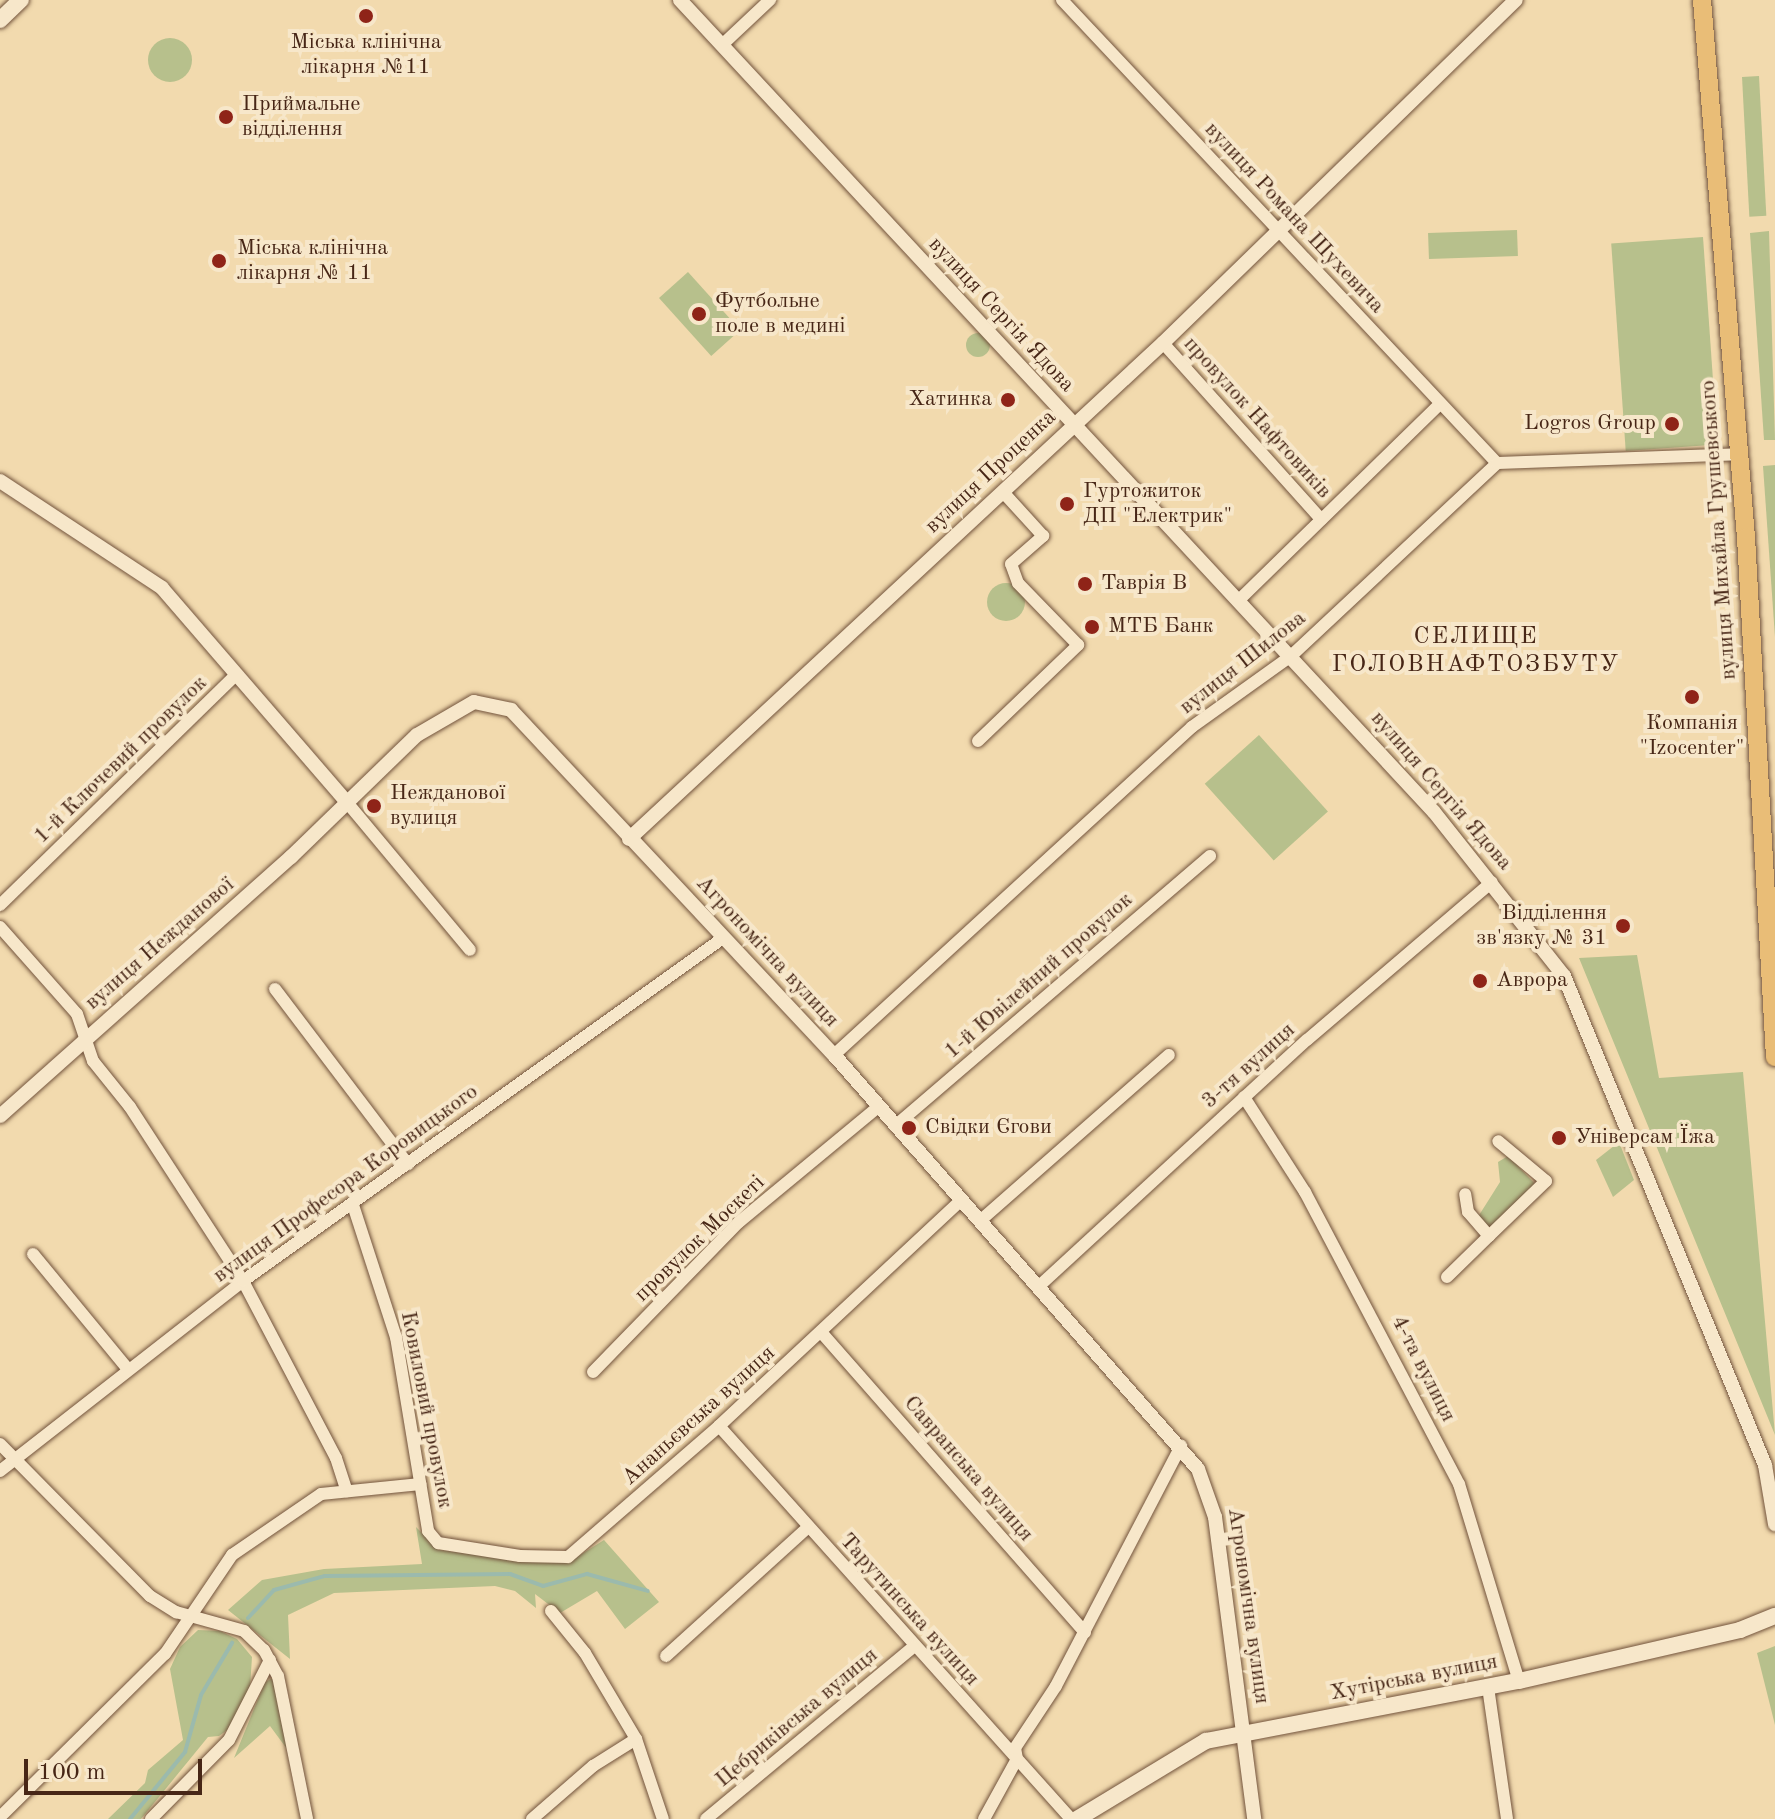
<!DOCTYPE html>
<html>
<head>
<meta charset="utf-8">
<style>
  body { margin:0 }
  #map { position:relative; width:1775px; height:1819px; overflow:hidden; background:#f2daae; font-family:"Old Standard TT",serif }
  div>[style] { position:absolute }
  .green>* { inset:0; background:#b7c08c; transform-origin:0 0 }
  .round { border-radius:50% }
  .stream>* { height:4px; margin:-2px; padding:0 2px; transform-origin:2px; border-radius:2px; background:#9bbaad }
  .roads { filter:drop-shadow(0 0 2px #72533c) drop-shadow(0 0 2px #72533c) }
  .minor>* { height:12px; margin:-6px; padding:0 6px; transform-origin:6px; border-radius:6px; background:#f7e7ca }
  .tertiary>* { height:14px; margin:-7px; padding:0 7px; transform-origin:7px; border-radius:7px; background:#f7e7ca }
  .secondary>* { height:16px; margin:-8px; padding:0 8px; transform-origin:8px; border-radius:8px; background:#f7e7ca }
  .primary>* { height:18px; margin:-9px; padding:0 9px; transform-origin:9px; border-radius:9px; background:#e9bd77 }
  .dots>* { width:22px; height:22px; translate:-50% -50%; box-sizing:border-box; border:4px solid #f7e7ca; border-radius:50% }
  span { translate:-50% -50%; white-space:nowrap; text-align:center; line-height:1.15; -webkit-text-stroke:8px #f7e7ca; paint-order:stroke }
  .poi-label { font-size:22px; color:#472616 }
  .left { translate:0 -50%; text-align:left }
  .right { translate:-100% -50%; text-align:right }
  .street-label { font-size:22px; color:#472616 }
  .neighbourhood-label { font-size:24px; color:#472616; letter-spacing:2px }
  .scale { position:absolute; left:24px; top:1759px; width:178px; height:36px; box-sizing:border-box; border:4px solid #472616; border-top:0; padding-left:10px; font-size:24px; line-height:28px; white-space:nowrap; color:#472616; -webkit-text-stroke:6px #f7e7ca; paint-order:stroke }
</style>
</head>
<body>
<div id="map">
  <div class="green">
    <i class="round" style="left:148px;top:38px;width:44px;height:44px"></i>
    <i style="left:1759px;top:76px;width:140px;height:17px;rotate:87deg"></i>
    <i style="left:1517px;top:230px;width:26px;height:89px;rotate:88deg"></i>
    <i style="clip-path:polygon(1769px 231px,1775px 440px,1764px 440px,1750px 233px)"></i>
    <i style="left:1703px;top:237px;width:208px;height:92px;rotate:86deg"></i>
    <i style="left:688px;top:272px;width:78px;height:39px;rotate:48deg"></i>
    <i class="round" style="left:966px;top:333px;width:24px;height:24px"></i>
    <i style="clip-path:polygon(1775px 465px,1775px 637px,1763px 466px)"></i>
    <i class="round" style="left:987px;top:583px;width:38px;height:38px"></i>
    <i style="left:1259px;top:735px;width:103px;height:73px;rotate:48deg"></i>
    <i style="clip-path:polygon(1637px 955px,1659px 1078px,1743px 1072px,1775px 1435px,1579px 958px)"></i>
    <i style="clip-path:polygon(1619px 1142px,1634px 1180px,1613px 1197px,1596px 1160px)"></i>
    <i style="clip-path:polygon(1508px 1156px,1540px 1189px,1494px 1233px,1476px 1220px,1500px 1182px,1498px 1162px)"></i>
    <i style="clip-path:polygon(416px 1527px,439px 1550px,518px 1560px,569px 1562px,604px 1540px,659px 1602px,625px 1629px,597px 1591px,560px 1613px,535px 1594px,536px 1608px,515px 1591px,495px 1586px,334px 1593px,288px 1615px,290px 1659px,228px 1610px,262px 1580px,324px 1569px,422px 1564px)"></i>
    <i style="clip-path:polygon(198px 1630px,220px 1631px,237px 1639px,252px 1657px,250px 1688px,234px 1725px,219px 1736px,208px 1737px,141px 1819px,108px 1819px,145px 1783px,148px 1770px,183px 1740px,170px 1669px,180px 1647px)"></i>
    <i style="clip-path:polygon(1775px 1646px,1775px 1725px,1757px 1653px)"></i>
    <i style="clip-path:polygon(273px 1678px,287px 1749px,270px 1726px,234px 1758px,265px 1682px)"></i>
  </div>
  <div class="stream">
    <i style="left:248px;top:1618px;width:38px;rotate:-47deg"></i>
    <i style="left:274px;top:1590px;width:53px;rotate:-15.4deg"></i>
    <i style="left:325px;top:1576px;width:185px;rotate:-0.6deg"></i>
    <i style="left:510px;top:1574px;width:35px;rotate:20deg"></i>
    <i style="left:543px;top:1586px;width:46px;rotate:-15.3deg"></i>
    <i style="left:587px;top:1574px;width:63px;rotate:15.6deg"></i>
    <i style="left:130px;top:1819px;width:87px;rotate:-50.6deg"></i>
    <i style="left:185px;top:1752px;width:59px;rotate:-74.3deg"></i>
    <i style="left:201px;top:1695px;width:61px;rotate:-59.2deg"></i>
  </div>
  <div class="roads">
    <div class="minor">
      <i style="left:1062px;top:0;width:635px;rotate:46.79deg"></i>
      <i style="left:722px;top:45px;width:66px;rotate:-43.2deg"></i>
      <i style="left:1163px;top:343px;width:237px;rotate:48.1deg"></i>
      <i style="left:1239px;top:600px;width:281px;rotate:-44.3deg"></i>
      <i style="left:978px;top:741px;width:139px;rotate:-43.8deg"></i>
      <i style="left:1078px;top:645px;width:86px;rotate:-134.1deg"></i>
      <i style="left:1018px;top:583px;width:20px;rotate:-110deg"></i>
      <i style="left:1011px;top:564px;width:43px;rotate:-41.2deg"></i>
      <i style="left:1043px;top:536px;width:59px;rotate:-132.3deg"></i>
      <i style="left:345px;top:800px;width:195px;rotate:50.2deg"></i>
      <i style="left:0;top:905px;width:328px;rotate:-44.3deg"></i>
      <i style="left:0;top:927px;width:116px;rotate:48.5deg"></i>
      <i style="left:77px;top:1014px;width:50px;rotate:71.2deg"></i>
      <i style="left:93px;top:1061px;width:59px;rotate:51.2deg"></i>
      <i style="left:130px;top:1107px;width:207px;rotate:57deg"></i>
      <i style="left:243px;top:1281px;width:200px;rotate:62.3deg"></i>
      <i style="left:336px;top:1458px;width:35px;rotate:72deg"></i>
      <i style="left:275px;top:989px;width:220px;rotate:52.8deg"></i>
      <i style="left:834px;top:1055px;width:486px;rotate:-42.5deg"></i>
      <i style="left:1192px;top:727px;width:122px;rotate:-35.6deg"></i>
      <i style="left:1291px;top:656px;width:282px;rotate:-43.1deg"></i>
      <i style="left:1497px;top:463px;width:242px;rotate:-2.1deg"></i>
      <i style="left:1244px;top:1097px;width:113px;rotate:57.3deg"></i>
      <i style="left:1305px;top:1192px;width:330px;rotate:62.2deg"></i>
      <i style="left:1459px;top:1484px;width:206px;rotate:73.1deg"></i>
      <i style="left:895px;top:1126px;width:415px;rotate:-40.6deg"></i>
      <i style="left:353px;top:1205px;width:139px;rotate:72deg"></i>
      <i style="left:396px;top:1337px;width:197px;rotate:80.6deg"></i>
      <i style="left:428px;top:1531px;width:16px;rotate:50deg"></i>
      <i style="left:438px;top:1543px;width:83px;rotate:9deg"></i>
      <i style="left:520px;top:1556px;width:48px;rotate:1.2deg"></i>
      <i style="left:568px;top:1557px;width:200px;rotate:-40.9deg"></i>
      <i style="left:719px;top:1426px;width:330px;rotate:-43deg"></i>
      <i style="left:981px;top:1220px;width:250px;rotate:-41.3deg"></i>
      <i style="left:1489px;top:1236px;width:79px;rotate:-44deg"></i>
      <i style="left:1546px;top:1181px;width:62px;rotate:-140.2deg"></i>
      <i style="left:33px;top:1254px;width:148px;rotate:50.5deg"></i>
      <i style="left:1447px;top:1277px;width:59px;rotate:-44.3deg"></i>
      <i style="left:1489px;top:1236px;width:32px;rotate:-131deg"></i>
      <i style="left:1468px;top:1212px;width:18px;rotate:-99deg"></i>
      <i style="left:1038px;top:1287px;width:365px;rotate:-42.6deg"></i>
      <i style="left:1307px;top:1040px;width:243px;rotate:-40.5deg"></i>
      <i style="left:821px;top:1332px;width:400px;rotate:48.7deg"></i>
      <i style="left:593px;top:1372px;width:209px;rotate:-45.8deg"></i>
      <i style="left:739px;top:1222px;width:179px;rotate:-39.6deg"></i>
      <i style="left:719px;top:1426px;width:528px;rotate:48.15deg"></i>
      <i style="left:0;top:1444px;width:214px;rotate:45.4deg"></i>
      <i style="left:150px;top:1596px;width:31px;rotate:32deg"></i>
      <i style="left:176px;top:1612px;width:71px;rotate:15.6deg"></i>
      <i style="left:244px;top:1631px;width:28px;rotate:44deg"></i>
      <i style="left:264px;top:1650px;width:30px;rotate:62deg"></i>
      <i style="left:278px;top:1676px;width:146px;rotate:78.5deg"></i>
      <i style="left:0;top:1471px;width:308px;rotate:-38deg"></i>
      <i style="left:243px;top:1281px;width:590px;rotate:-35.55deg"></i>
      <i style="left:551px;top:1611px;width:54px;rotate:51deg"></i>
      <i style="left:585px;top:1653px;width:100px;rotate:59.3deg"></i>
      <i style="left:636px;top:1739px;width:84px;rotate:71.4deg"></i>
      <i style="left:666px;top:1656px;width:190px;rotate:-42.2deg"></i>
      <i style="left:1488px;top:1687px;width:133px;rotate:81.8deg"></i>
      <i style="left:0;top:1817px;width:232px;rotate:-44.7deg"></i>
      <i style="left:165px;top:1654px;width:120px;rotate:-55.9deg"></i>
      <i style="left:232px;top:1555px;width:108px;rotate:-34.4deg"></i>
      <i style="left:321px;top:1494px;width:100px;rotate:-5.7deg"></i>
      <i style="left:151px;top:1819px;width:111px;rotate:-45.4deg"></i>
      <i style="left:229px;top:1740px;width:90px;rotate:-62.9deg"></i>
      <i style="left:532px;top:1819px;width:81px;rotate:-41deg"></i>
      <i style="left:593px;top:1766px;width:51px;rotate:-32.1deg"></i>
      <i style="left:706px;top:1819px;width:269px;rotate:-39.7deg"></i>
      <i style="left:984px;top:1819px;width:68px;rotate:-61.2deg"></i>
      <i style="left:1017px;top:1759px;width:11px;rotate:-100deg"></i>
      <i style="left:1015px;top:1748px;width:74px;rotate:-56.5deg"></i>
      <i style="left:1056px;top:1686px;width:271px;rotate:-62.5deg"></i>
    </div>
    <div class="tertiary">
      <i style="left:680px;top:0;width:1108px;rotate:47.12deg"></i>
      <i style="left:1434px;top:812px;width:209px;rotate:51.6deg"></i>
      <i style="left:1564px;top:976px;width:529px;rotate:67.66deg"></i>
      <i style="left:1765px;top:1465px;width:60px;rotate:80.4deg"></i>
      <i style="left:0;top:481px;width:194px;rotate:33.4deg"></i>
      <i style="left:162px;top:588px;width:280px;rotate:49.2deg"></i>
      <i style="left:629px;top:839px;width:729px;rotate:-42.89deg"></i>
      <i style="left:1163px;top:343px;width:492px;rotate:-44.2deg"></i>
      <i style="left:0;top:1116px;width:390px;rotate:-41.7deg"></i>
      <i style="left:291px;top:857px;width:175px;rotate:-44.1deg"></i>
      <i style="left:417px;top:735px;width:66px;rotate:-30.1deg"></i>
      <i style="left:474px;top:702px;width:38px;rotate:12deg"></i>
      <i style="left:511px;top:710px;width:473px;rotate:46.9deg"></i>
      <i style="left:834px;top:1055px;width:551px;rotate:48.68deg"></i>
      <i style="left:1198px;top:1469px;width:51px;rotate:70.5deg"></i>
      <i style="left:1215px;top:1517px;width:305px;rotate:82.6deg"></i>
    </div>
    <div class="secondary">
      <i style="left:0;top:20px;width:29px;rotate:-44deg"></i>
      <i style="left:1077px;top:1819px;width:151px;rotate:-31.2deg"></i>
      <i style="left:1206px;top:1741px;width:319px;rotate:-10.9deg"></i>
      <i style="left:1519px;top:1681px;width:227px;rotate:-13deg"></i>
      <i style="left:1740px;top:1630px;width:38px;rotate:-22deg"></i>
    </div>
    <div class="primary">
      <i style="left:1702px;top:0;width:539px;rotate:85.32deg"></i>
      <i style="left:1746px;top:537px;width:521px;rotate:86.81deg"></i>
    </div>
  </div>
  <div class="dots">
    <i style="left:366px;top:16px;background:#8f2418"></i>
    <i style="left:226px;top:117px;background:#8f2418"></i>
    <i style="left:219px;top:261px;background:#8f2418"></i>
    <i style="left:699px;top:314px;background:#8f2418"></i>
    <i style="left:1008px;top:400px;background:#8f2418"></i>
    <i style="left:1672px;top:424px;background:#8f2418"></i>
    <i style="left:1067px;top:504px;background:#8f2418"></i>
    <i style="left:1085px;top:584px;background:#8f2418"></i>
    <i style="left:1092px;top:627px;background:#8f2418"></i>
    <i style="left:1692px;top:697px;background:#8f2418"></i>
    <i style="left:374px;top:806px;background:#8f2418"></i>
    <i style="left:1623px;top:926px;background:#8f2418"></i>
    <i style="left:1480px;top:981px;background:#8f2418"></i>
    <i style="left:909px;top:1128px;background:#8f2418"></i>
    <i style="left:1559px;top:1138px;background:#8f2418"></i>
  </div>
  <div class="poi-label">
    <span style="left:366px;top:55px">Міська клінічна<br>лікарня №11</span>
    <span class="left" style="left:242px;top:117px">Приймальне<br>відділення</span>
    <span class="left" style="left:237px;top:261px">Міська клінічна<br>лікарня № 11</span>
    <span class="left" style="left:715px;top:314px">Футбольне<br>поле в медині</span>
    <span class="right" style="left:992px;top:400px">Хатинка</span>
    <span class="right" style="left:1656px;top:424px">Logros Group</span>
    <span class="left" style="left:1083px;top:504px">Гуртожиток<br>ДП "Електрик"</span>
    <span class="left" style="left:1101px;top:584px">Таврія В</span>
    <span class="left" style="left:1108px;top:627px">МТБ Банк</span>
    <span style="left:1692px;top:736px">Компанія<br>"Izocenter"</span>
    <span class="left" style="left:390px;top:806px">Нежданової<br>вулиця</span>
    <span class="right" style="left:1607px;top:926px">Відділення<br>зв'язку № 31</span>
    <span class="left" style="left:1496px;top:981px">Аврора</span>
    <span class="left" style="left:925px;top:1128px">Свідки Єгови</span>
    <span class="left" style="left:1575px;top:1138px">Універсам Їжа</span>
  </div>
  <div class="street-label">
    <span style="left:1294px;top:218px;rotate:47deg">вулиця Романа Шухевича</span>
    <span style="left:1001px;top:315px;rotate:47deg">вулиця Сергія Ядова</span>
    <span style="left:1257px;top:418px;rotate:48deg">провулок Нафтовиків</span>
    <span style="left:991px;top:472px;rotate:-43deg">вулиця Проценка</span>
    <span style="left:1719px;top:530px;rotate:-94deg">вулиця Михайла Грушевського</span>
    <span style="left:1243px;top:663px;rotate:-38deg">вулиця Шилова</span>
    <span style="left:121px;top:760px;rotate:-44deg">1-й Ключевий провулок</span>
    <span style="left:1441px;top:791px;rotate:49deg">вулиця Сергія Ядова</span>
    <span style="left:160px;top:944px;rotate:-41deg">вулиця Нежданової</span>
    <span style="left:767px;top:952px;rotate:47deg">Агрономічна вулиця</span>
    <span style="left:1039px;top:976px;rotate:-41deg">1-й Ювілейний провулок</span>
    <span style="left:1249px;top:1066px;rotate:-42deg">3-тя вулиця</span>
    <span style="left:346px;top:1184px;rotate:-36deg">вулиця Професора Коровицького</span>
    <span style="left:700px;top:1239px;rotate:-44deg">провулок Москеті</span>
    <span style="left:1423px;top:1369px;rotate:63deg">4-та вулиця</span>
    <span style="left:426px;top:1410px;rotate:79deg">Ковиловий провулок</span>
    <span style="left:699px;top:1416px;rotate:-42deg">Ананьєвська вулиця</span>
    <span style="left:968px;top:1469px;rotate:49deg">Савранська вулиця</span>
    <span style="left:1248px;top:1606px;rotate:82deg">Агрономічна вулиця</span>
    <span style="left:909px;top:1610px;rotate:48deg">Тарутинська вулиця</span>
    <span style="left:1414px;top:1678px;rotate:-11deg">Хутірська вулиця</span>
    <span style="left:797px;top:1718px;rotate:-40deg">Цебриківська вулиця</span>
  </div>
  <div class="neighbourhood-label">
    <span style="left:1476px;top:652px">СЕЛИЩЕ<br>ГОЛОВНАФТОЗБУТУ</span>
  </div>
  <div class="scale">100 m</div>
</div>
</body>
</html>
